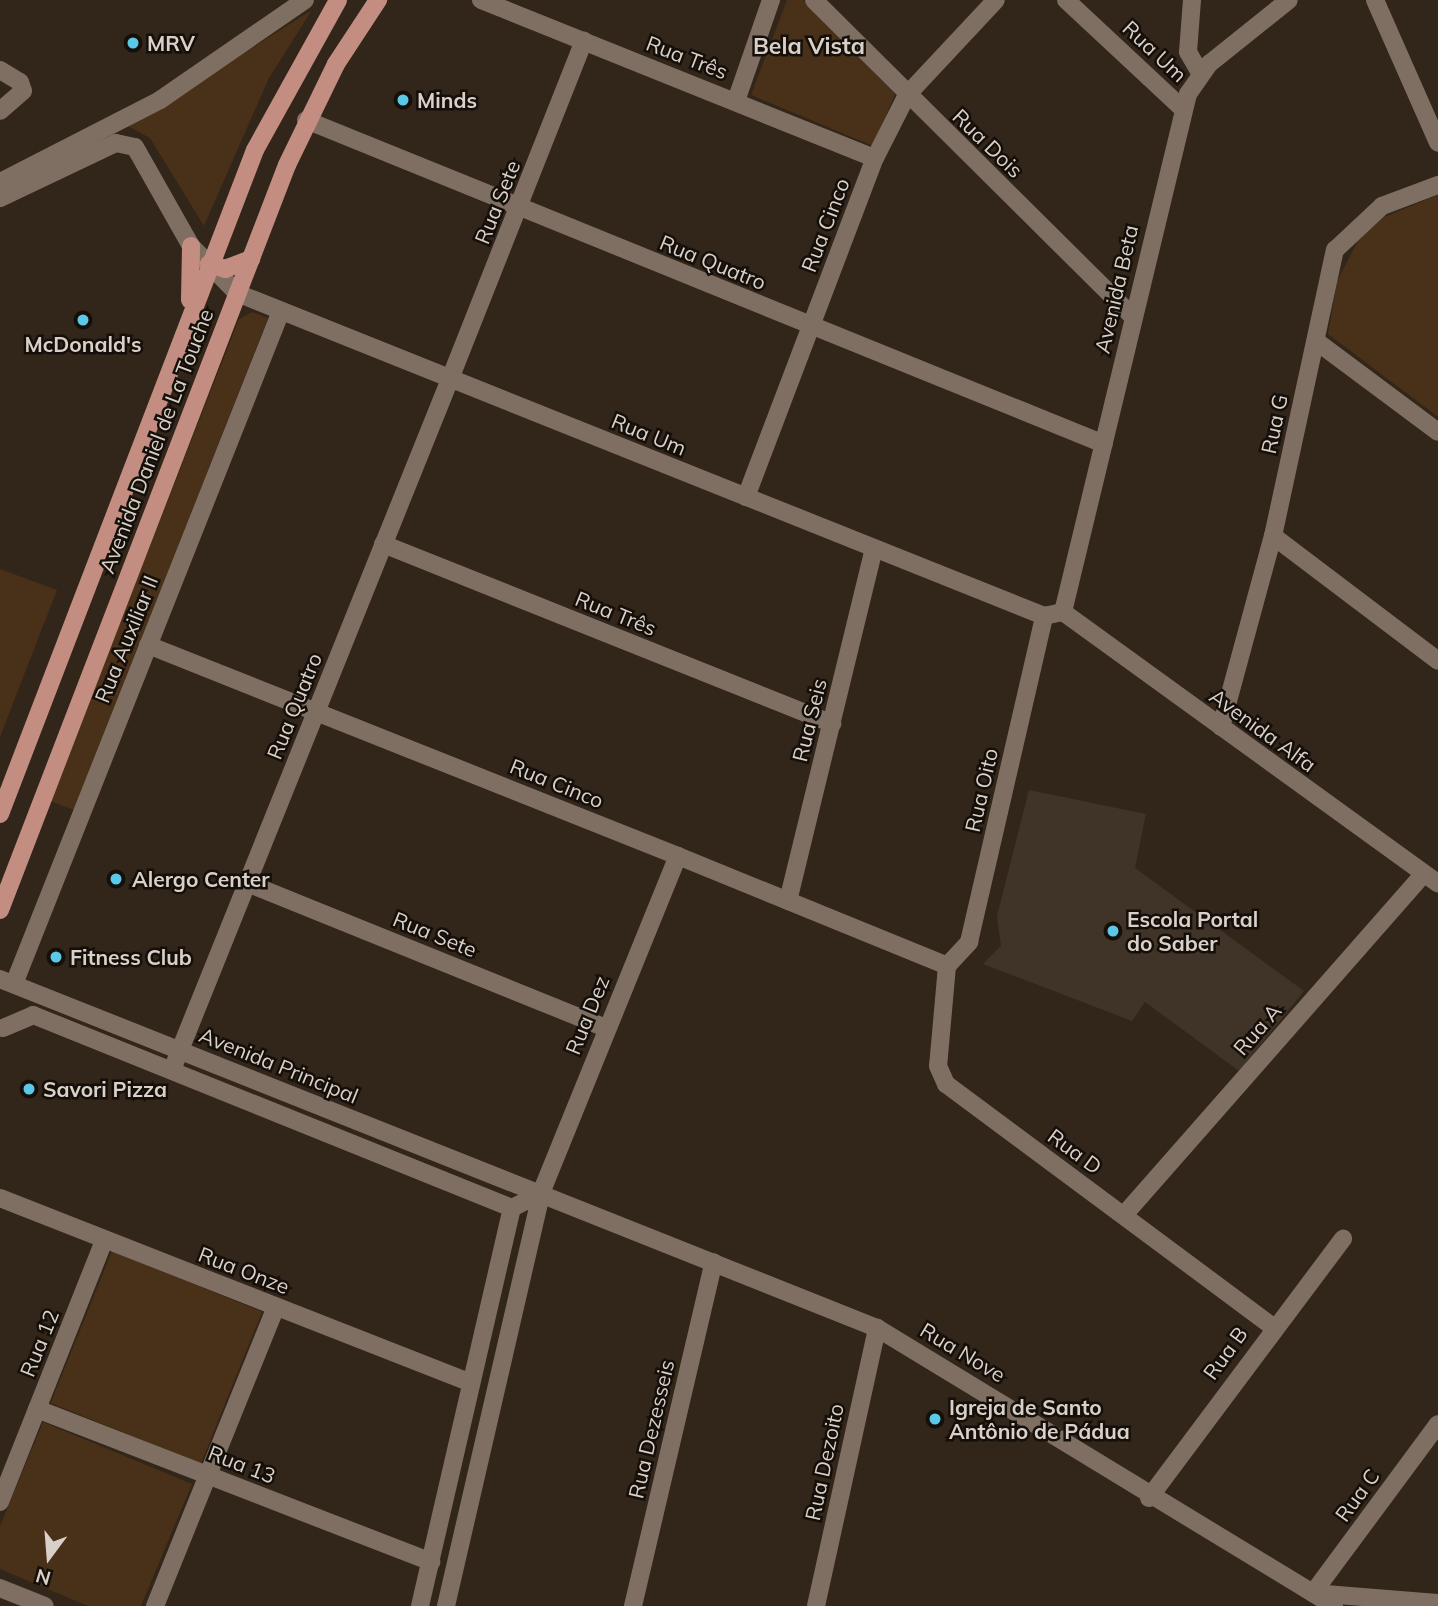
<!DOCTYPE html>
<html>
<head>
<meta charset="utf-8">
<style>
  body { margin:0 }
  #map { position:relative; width:1438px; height:1606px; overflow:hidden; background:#322519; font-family:Mulish,sans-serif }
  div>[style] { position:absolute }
  .education>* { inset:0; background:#403327 }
  .green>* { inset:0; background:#493019; transform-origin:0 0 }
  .street>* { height:18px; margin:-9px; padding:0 9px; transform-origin:9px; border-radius:9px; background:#7f6f62 }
  .secondary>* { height:18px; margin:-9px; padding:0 9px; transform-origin:9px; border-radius:9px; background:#7f6f62 }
  .primary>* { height:18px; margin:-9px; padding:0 9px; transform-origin:9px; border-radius:9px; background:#c38e81 }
  .dots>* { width:19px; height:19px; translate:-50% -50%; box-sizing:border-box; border:4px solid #150f0a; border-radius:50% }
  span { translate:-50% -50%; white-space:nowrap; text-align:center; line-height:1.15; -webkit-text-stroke:5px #150f0a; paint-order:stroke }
  .poi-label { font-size:21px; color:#d9d0c9; font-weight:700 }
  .left { translate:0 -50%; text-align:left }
  .street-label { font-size:21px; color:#d9d0c9 }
  .neighbourhood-label { font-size:23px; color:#d9d0c9; font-weight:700 }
  .north { position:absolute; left:14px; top:1522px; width:70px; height:70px; -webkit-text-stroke:5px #150f0a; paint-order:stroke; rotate:196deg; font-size:19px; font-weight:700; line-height:28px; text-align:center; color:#d9d0c9 }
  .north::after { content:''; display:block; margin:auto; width:24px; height:32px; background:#d9d0c9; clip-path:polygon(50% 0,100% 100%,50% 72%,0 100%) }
</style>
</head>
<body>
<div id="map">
  <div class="education">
    <i style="clip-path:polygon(1029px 790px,1146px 814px,1135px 868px,1304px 991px,1239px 1071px,1145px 1002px,1132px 1021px,983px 964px,1001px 946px,997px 916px)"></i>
  </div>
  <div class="green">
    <i style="clip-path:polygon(787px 0,803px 0,895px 94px,873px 146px,751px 95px)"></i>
    <i style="clip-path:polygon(312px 10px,269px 78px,204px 226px,150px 138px,128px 126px)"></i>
    <i style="clip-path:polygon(1438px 195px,1438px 417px,1328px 334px,1337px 281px,1361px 235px,1384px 217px)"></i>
    <i style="clip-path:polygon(252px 312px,268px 318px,74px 810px,50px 801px,239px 319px)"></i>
    <i style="clip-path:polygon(0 569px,57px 590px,0 737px)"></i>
    <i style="left:112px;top:1251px;width:162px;height:164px;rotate:22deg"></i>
    <i style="clip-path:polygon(43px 1422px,192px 1484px,141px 1606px,88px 1606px,0 1569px,0 1526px)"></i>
  </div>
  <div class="street">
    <i style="left:481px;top:0;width:424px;rotate:21.9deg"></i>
    <i style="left:814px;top:0;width:448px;rotate:44.8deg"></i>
    <i style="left:1192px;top:0;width:52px;rotate:94.4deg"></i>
    <i style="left:1188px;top:52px;width:24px;rotate:60deg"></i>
    <i style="left:1375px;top:0;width:156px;rotate:66.2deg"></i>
    <i style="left:0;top:70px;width:23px;rotate:31deg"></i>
    <i style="left:20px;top:82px;width:9px;rotate:72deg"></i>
    <i style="left:23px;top:91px;width:30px;rotate:139deg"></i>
    <i style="left:736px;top:101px;width:107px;rotate:-70.9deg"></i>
    <i style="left:306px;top:120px;width:861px;rotate:22.1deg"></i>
    <i style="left:1316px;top:341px;width:152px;rotate:36.7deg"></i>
    <i style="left:450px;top:379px;width:364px;rotate:-68.4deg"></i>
    <i style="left:746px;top:497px;width:363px;rotate:-69.2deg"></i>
    <i style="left:875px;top:158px;width:71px;rotate:-63.1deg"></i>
    <i style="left:907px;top:95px;width:130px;rotate:-46.9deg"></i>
    <i style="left:1273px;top:536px;width:207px;rotate:37.1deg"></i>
    <i style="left:383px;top:544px;width:484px;rotate:21.8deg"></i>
    <i style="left:1063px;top:612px;width:463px;rotate:35.9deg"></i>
    <i style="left:148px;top:645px;width:570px;rotate:21.71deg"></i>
    <i style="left:1221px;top:727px;width:198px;rotate:-74.8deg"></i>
    <i style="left:1273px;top:536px;width:293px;rotate:-77.8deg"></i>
    <i style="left:1335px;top:250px;width:64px;rotate:-43.1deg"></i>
    <i style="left:1382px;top:206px;width:60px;rotate:-20.6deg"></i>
    <i style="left:247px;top:883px;width:386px;rotate:22deg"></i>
    <i style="left:947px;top:966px;width:100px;rotate:95.1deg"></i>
    <i style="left:938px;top:1066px;width:20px;rotate:66deg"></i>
    <i style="left:946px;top:1084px;width:407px;rotate:36.6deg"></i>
    <i style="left:0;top:1198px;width:506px;rotate:21.44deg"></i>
    <i style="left:1124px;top:1215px;width:454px;rotate:-48.7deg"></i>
    <i style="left:37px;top:1409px;width:423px;rotate:21.2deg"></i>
    <i style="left:1149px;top:1498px;width:324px;rotate:-53.2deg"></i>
    <i style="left:0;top:1502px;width:282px;rotate:-68.3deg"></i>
    <i style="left:0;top:1588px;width:48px;rotate:21.8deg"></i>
    <i style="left:1313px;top:1593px;width:210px;rotate:-53.5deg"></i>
    <i style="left:1313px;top:1593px;width:125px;rotate:4.6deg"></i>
    <i style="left:155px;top:1606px;width:323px;rotate:-68deg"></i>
    <i style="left:633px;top:1606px;width:353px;rotate:-76.8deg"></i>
    <i style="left:816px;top:1606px;width:285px;rotate:-77.6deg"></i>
  </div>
  <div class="secondary">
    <i style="left:1066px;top:0;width:158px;rotate:43deg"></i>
    <i style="left:0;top:182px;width:180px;rotate:-27.1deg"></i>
    <i style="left:160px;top:100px;width:176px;rotate:-34.6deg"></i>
    <i style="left:0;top:198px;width:128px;rotate:-25.4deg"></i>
    <i style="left:116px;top:143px;width:19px;rotate:12deg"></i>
    <i style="left:135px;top:147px;width:114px;rotate:60.5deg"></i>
    <i style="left:191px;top:246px;width:66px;rotate:45.6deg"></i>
    <i style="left:237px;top:293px;width:869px;rotate:21.81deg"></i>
    <i style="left:1044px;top:616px;width:19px;rotate:-12deg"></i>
    <i style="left:1063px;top:612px;width:533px;rotate:-76.43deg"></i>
    <i style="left:1188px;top:94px;width:37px;rotate:-55deg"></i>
    <i style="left:1209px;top:64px;width:102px;rotate:-38.7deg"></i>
    <i style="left:788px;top:901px;width:362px;rotate:-76.3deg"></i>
    <i style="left:0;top:979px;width:944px;rotate:21.7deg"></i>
    <i style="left:877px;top:1328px;width:535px;rotate:31.31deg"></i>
    <i style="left:14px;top:984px;width:724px;rotate:-68.36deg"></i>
    <i style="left:3px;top:1028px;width:33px;rotate:-23deg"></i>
    <i style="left:33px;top:1015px;width:516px;rotate:21.95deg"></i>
    <i style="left:512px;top:1208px;width:33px;rotate:-27deg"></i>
    <i style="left:172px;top:1070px;width:745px;rotate:-68.08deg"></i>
    <i style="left:420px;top:1606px;width:408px;rotate:-77deg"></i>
    <i style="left:446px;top:1606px;width:424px;rotate:-77deg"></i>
    <i style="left:541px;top:1193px;width:364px;rotate:-67.9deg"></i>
    <i style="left:678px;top:856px;width:291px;rotate:22.2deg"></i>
    <i style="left:947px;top:966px;width:33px;rotate:-47deg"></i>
    <i style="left:969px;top:942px;width:335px;rotate:-77deg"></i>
  </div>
  <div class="primary">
    <i style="left:209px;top:264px;width:17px;rotate:17deg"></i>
    <i style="left:225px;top:269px;width:28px;rotate:-21deg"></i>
    <i style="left:190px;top:300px;width:54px;rotate:-88.9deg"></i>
    <i style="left:0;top:814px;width:711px;rotate:-68.99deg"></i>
    <i style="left:255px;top:150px;width:171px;rotate:-61deg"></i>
    <i style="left:0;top:910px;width:798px;rotate:-68.93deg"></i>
    <i style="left:287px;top:165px;width:112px;rotate:-64.1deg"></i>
    <i style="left:336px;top:64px;width:77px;rotate:-56.7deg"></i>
  </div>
  <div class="dots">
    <i style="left:133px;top:43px;background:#5bc8e7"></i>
    <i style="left:403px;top:100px;background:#5bc8e7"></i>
    <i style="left:83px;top:320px;background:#5bc8e7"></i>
    <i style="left:116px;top:879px;background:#5bc8e7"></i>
    <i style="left:1113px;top:931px;background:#5bc8e7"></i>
    <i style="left:56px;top:957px;background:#5bc8e7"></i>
    <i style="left:29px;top:1089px;background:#5bc8e7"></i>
    <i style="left:935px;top:1419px;background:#5bc8e7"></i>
  </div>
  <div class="poi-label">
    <span class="left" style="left:147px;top:43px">MRV</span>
    <span class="left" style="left:417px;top:100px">Minds</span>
    <span style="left:83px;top:344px">McDonald's</span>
    <span class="left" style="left:132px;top:879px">Alergo Center</span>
    <span class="left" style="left:1127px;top:931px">Escola Portal<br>do Saber</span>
    <span class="left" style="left:70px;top:957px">Fitness Club</span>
    <span class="left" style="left:43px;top:1089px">Savori Pizza</span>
    <span class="left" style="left:949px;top:1419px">Igreja de Santo<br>Antônio de Pádua</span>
  </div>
  <div class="street-label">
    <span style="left:1155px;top:51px;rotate:43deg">Rua Um</span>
    <span style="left:687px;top:57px;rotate:21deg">Rua Três</span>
    <span style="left:988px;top:143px;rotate:44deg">Rua Dois</span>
    <span style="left:497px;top:202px;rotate:-68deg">Rua Sete</span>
    <span style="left:825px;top:225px;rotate:-69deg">Rua Cinco</span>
    <span style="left:713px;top:262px;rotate:22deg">Rua Quatro</span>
    <span style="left:1116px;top:289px;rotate:-77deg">Avenida Beta</span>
    <span style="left:1274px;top:424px;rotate:-78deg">Rua G</span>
    <span style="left:649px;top:434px;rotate:22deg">Rua Um</span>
    <span style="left:156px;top:441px;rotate:-69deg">Avenida Daniel de La Touche</span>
    <span style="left:616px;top:613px;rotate:22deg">Rua Três</span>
    <span style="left:126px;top:639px;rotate:-68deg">Rua Auxiliar II</span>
    <span style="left:294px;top:706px;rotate:-68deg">Rua Quatro</span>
    <span style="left:809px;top:720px;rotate:-76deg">Rua Seis</span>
    <span style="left:1263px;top:730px;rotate:36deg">Avenida Alfa</span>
    <span style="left:557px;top:783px;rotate:22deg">Rua Cinco</span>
    <span style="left:981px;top:790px;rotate:-77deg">Rua Oito</span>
    <span style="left:435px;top:934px;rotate:22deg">Rua Sete</span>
    <span style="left:587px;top:1015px;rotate:-68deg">Rua Dez</span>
    <span style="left:1257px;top:1029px;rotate:-49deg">Rua A</span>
    <span style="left:279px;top:1065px;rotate:22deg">Avenida Principal</span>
    <span style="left:1075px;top:1151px;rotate:36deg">Rua D</span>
    <span style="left:244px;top:1270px;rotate:21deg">Rua Onze</span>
    <span style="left:39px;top:1343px;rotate:-68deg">Rua 12</span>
    <span style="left:963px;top:1352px;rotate:31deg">Rua Nove</span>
    <span style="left:1225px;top:1353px;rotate:-54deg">Rua B</span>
    <span style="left:651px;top:1429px;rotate:-77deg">Rua Dezesseis</span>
    <span style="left:824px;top:1462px;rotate:-78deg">Rua Dezoito</span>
    <span style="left:242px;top:1464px;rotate:21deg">Rua 13</span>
    <span style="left:1357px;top:1495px;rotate:-54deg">Rua C</span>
  </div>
  <div class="neighbourhood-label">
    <span style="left:809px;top:46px">Bela Vista</span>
  </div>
  <div class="north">N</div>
</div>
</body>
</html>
